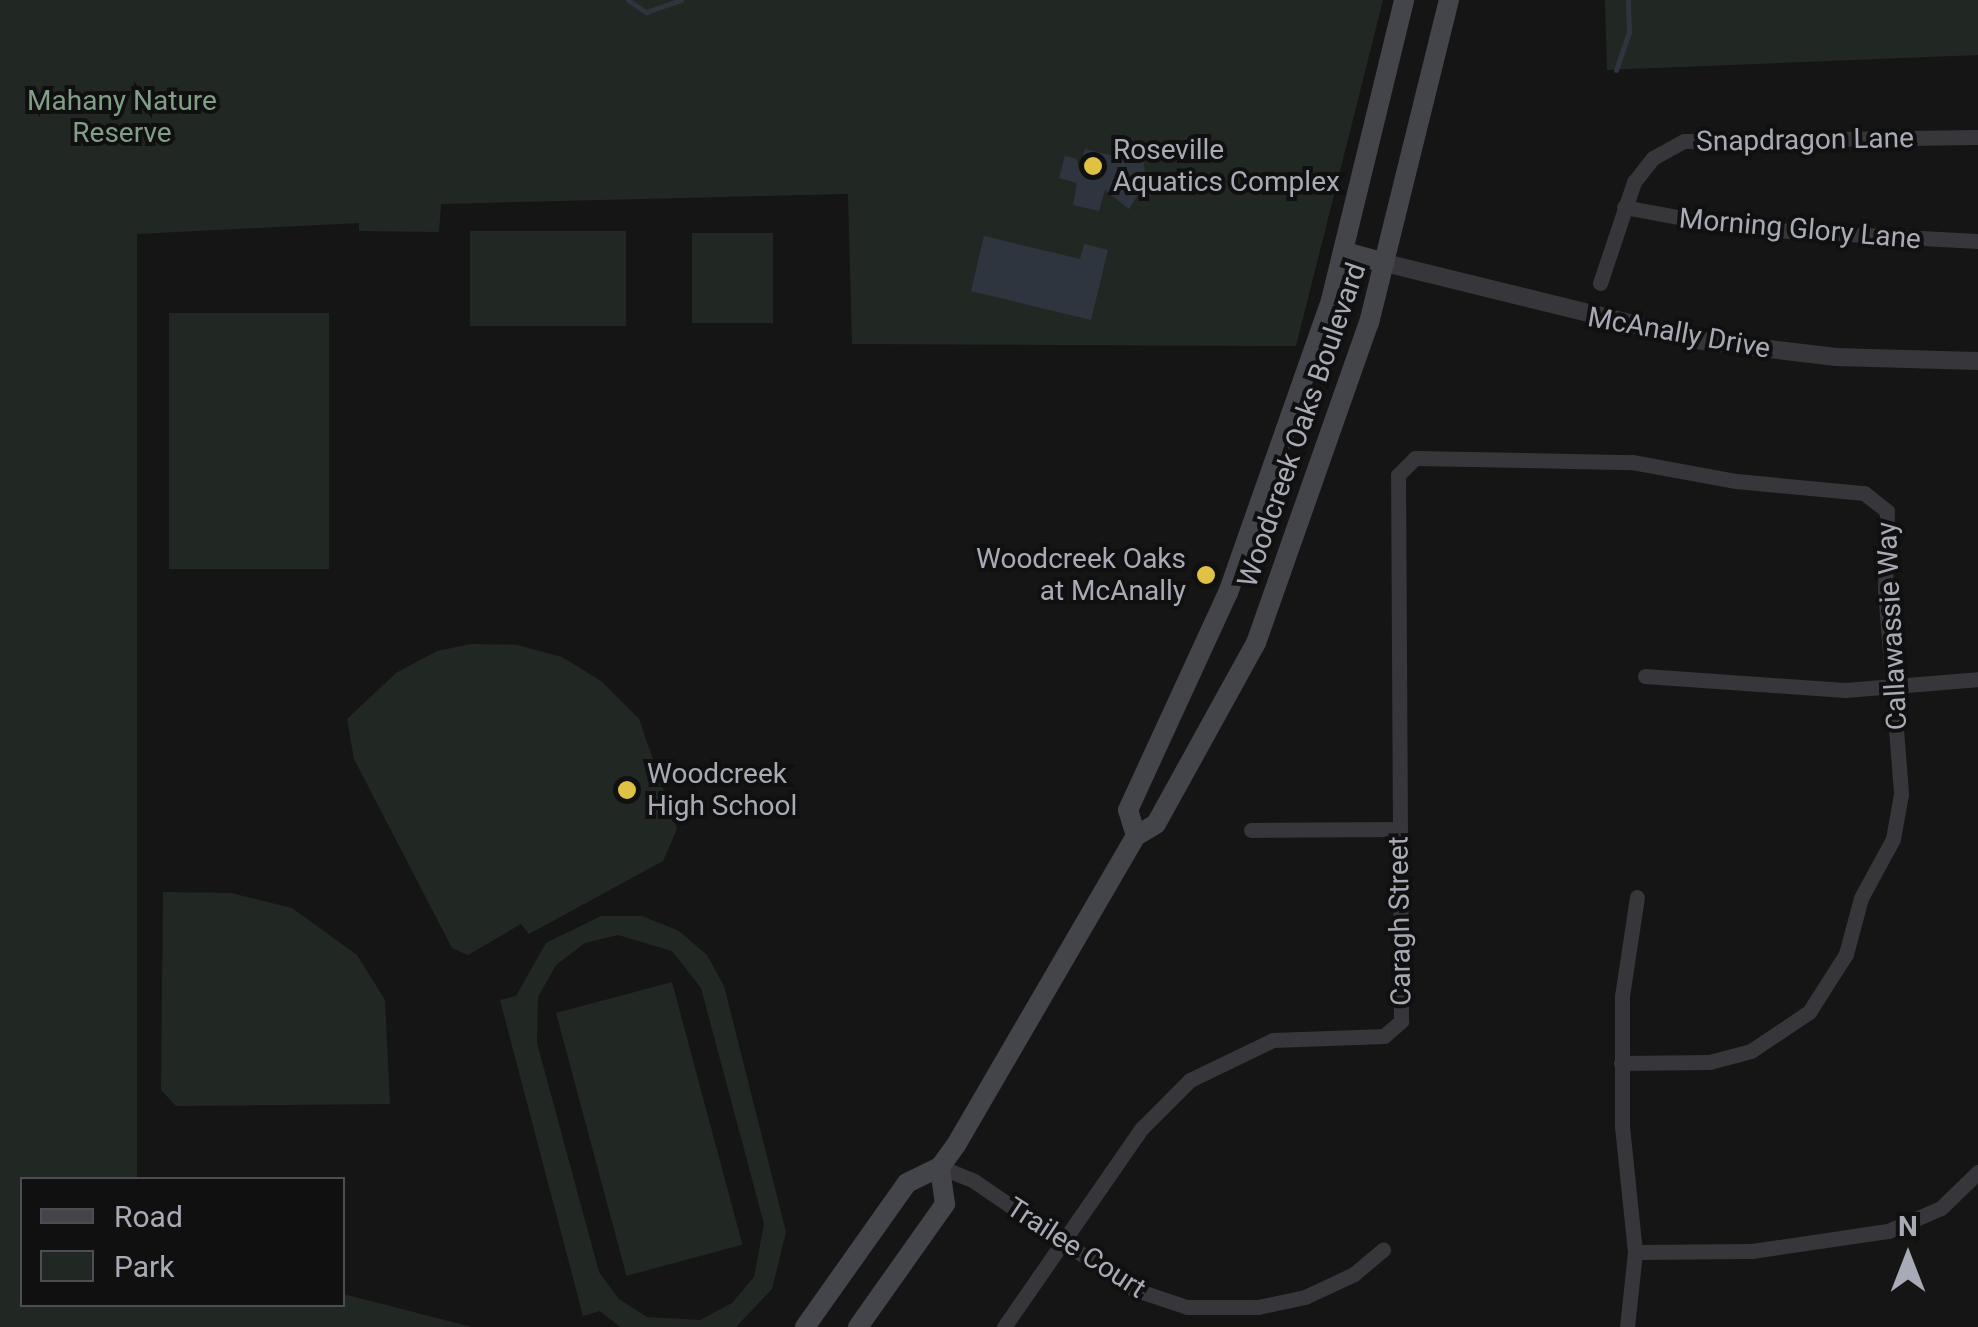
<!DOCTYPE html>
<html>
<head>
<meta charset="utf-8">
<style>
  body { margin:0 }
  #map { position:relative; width:1978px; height:1327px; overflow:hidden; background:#151516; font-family:Roboto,sans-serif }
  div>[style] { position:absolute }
  .green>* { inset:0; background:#212823; transform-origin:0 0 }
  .water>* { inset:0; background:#2f353e }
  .stream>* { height:5px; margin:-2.5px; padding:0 2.5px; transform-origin:2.5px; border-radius:2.5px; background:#2f353e }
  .minor>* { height:15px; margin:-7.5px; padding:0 7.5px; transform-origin:7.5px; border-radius:7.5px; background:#36363b }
  .tertiary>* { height:18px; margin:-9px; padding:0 9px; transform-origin:9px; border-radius:9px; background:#36363b }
  .secondary>* { height:20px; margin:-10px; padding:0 10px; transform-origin:10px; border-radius:10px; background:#44454b }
  .dots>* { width:28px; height:28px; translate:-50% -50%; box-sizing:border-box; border:5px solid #101011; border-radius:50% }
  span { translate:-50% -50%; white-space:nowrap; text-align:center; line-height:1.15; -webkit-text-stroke:8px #101011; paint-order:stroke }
  .park-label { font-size:28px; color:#819e87 }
  .street-label { font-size:28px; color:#a8aab5 }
  .poi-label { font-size:28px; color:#a8aab5 }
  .left { translate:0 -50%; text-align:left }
  .right { translate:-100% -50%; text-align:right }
  .legend { position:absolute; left:20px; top:1177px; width:325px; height:130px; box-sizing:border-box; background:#101011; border:2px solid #4d4e53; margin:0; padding:12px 18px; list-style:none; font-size:30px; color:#a8aab5 }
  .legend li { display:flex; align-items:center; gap:20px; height:50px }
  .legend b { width:50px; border:2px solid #4d4e53 }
  .north { position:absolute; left:1858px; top:1207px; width:100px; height:100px; -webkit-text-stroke:8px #101011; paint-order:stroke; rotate:0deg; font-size:28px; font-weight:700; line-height:40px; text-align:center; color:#a8aab5 }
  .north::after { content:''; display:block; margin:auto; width:35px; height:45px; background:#a8aab5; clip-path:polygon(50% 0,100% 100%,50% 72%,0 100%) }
</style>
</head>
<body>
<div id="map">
  <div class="green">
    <i style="clip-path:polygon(0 0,1383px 0,1296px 346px,852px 344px,848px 194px,441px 204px,439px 232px,359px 231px,359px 223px,137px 234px,137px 1179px,22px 1180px,22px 1304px,342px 1304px,343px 1294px,472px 1327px,0 1327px)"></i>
    <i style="clip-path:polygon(1605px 0,1978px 0,1978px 55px,1607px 70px)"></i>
    <i style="left:470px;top:231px;width:156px;height:95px"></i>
    <i style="left:692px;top:233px;width:81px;height:90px"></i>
    <i style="left:329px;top:313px;width:256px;height:160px;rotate:90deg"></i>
    <i style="clip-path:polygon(471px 644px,517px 645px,562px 657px,601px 681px,639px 719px,677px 829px,663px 861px,529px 934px,521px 924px,468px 955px,452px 948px,354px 759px,347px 719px,396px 673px,437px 651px)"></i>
    <i style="clip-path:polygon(163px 892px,231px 893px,292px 908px,357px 955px,385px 1000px,390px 1104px,176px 1106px,161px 1090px)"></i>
    <i style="clip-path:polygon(evenodd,601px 916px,642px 916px,679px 931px,707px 955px,724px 986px,786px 1232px,772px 1289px,736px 1327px,620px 1327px,600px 1311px,583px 1316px,500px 1000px,516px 996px,546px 943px,601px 916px,618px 935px,672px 951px,701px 988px,764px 1224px,754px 1277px,732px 1303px,700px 1320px,647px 1317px,619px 1299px,599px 1272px,537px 1043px,538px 997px,556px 965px,585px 943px,618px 935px)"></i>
    <i style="left:672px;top:982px;width:272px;height:120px;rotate:75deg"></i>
  </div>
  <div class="water">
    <i style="clip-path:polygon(1142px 147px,1146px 182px,1129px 209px,1105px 190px,1099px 211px,1073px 205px,1077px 183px,1059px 178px,1065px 156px,1077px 159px,1079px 171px,1085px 149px,1122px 158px)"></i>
    <i style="clip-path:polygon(984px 236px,1080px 259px,1084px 244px,1108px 250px,1091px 320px,971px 291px)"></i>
  </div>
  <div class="stream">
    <i style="left:628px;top:0;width:22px;rotate:34deg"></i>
    <i style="left:646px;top:12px;width:37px;rotate:-19deg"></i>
    <i style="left:1616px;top:70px;width:40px;rotate:-71.1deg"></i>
    <i style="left:1629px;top:32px;width:32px;rotate:-92deg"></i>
  </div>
  <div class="minor">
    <i style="left:1624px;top:207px;width:114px;rotate:10.6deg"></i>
    <i style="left:1736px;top:228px;width:242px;rotate:3.1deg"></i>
    <i style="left:1600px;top:283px;width:107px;rotate:-71.4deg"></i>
    <i style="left:1634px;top:182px;width:31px;rotate:-52deg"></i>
    <i style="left:1653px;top:158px;width:35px;rotate:-29deg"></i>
    <i style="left:1684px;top:141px;width:294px;rotate:-0.8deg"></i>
    <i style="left:1645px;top:676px;width:200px;rotate:4deg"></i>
    <i style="left:1845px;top:690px;width:133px;rotate:-4.7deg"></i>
    <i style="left:1251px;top:830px;width:148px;rotate:-0.4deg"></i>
    <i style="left:940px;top:1167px;width:37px;rotate:22deg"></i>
    <i style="left:974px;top:1181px;width:192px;rotate:34.2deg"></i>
    <i style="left:1133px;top:1289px;width:57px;rotate:18.4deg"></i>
    <i style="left:1187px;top:1307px;width:71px"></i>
    <i style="left:1258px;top:1307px;width:48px;rotate:-12deg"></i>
    <i style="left:1305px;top:1297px;width:54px;rotate:-25.1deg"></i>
    <i style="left:1354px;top:1274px;width:38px;rotate:-40deg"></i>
    <i style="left:1635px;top:1252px;width:117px;rotate:-0.5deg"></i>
    <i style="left:1752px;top:1251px;width:137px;rotate:-8.4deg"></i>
    <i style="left:1888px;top:1231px;width:58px;rotate:-23.5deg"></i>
    <i style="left:1941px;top:1208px;width:52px;rotate:-44.2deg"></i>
    <i style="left:1004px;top:1327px;width:242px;rotate:-55.3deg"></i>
    <i style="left:1142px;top:1128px;width:68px;rotate:-45deg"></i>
    <i style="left:1190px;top:1080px;width:92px;rotate:-25.7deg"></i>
    <i style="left:1273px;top:1040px;width:111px;rotate:-2.1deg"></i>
    <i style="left:1384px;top:1036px;width:23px;rotate:-41deg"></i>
    <i style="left:1401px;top:1021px;width:546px;rotate:-90.31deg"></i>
    <i style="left:1398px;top:475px;width:24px;rotate:-45deg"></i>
    <i style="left:1415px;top:458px;width:217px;rotate:1.1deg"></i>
    <i style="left:1632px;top:462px;width:106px;rotate:10.4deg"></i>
    <i style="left:1736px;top:481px;width:129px;rotate:5.4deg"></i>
    <i style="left:1864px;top:493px;width:29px;rotate:38deg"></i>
    <i style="left:1887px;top:511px;width:78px;rotate:91.5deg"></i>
    <i style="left:1885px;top:589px;width:206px;rotate:85.5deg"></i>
    <i style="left:1901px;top:794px;width:46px;rotate:100.1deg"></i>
    <i style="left:1893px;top:839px;width:67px;rotate:118.5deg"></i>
    <i style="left:1861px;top:898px;width:58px;rotate:105deg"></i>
    <i style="left:1846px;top:954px;width:69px;rotate:122.5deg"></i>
    <i style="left:1809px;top:1012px;width:70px;rotate:146.1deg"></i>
    <i style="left:1751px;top:1051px;width:43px;rotate:165.3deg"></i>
    <i style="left:1709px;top:1062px;width:88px;rotate:179.3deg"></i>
    <i style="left:1627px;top:1327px;width:75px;rotate:-83.9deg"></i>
    <i style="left:1635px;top:1252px;width:126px;rotate:-95.9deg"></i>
    <i style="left:1622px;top:1127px;width:131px;rotate:-90deg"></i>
    <i style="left:1622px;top:996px;width:100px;rotate:-81.4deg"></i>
  </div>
  <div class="tertiary">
    <i style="left:1385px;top:263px;width:326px;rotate:13.8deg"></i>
    <i style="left:1702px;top:341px;width:135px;rotate:6.8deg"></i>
    <i style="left:1836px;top:357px;width:142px;rotate:1.6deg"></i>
  </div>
  <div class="secondary">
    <i style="left:1345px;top:252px;width:41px;rotate:15.4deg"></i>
    <i style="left:1136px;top:836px;width:27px;rotate:-107deg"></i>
    <i style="left:1128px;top:810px;width:239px;rotate:-65.3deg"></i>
    <i style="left:1228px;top:593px;width:311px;rotate:-70.6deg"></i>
    <i style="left:1331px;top:300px;width:309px;rotate:-76.3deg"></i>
    <i style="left:805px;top:1327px;width:176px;rotate:-54.7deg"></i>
    <i style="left:907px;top:1183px;width:37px;rotate:-26deg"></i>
    <i style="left:940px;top:1167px;width:27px;rotate:-54deg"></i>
    <i style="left:956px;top:1145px;width:358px;rotate:-59.8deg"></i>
    <i style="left:1136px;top:836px;width:23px;rotate:-31deg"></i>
    <i style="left:1156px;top:824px;width:207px;rotate:-61.1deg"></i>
    <i style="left:1256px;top:643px;width:339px;rotate:-70.6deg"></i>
    <i style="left:1369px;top:323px;width:333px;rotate:-76.1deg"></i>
    <i style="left:858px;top:1327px;width:151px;rotate:-54.7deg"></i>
    <i style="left:945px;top:1204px;width:37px;rotate:-98deg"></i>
  </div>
  <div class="dots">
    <i style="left:1093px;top:166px;background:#dfc244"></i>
    <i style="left:1206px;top:575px;background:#dfc244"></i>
    <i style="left:627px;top:790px;background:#dfc244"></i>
  </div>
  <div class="park-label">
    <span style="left:122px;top:117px">Mahany Nature<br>Reserve</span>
  </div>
  <div class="street-label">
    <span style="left:1805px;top:140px;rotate:-1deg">Snapdragon Lane</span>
    <span style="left:1800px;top:229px;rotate:5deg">Morning Glory Lane</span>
    <span style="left:1679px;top:333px;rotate:10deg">McAnally Drive</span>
    <span style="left:1302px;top:425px;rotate:-71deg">Woodcreek Oaks Boulevard</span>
    <span style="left:1892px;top:626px;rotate:-93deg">Callawassie Way</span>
    <span style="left:1400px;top:921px;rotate:-91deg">Caragh Street</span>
    <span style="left:1076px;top:1248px;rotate:33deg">Trailee Court</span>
  </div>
  <div class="poi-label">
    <span class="left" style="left:1113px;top:166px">Roseville<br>Aquatics Complex</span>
    <span class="right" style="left:1186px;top:575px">Woodcreek Oaks<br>at McAnally</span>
    <span class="left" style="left:647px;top:790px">Woodcreek<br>High School</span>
  </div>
  <ul class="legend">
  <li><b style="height:12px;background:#44454b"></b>Road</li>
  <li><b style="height:28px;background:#212823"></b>Park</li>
  </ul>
  <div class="north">N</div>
</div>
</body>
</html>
